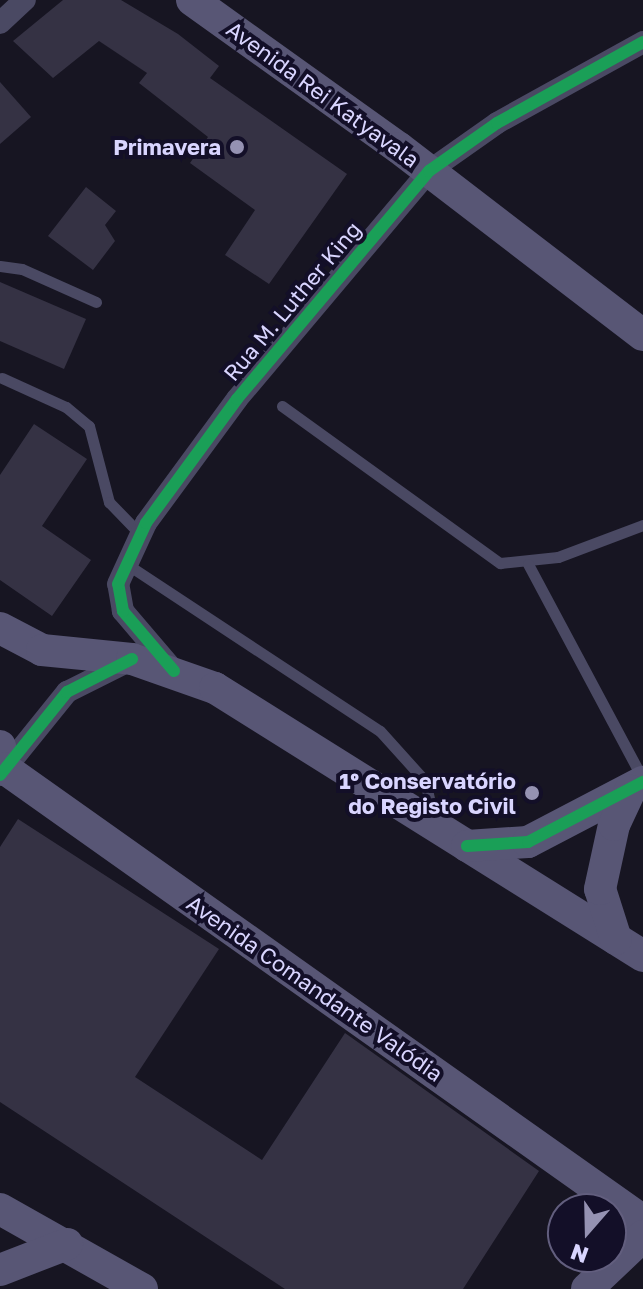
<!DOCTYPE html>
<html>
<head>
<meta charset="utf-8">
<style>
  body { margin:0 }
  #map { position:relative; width:643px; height:1289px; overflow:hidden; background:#171522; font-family:"Golos Text",sans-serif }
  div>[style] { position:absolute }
  .building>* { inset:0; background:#353244 }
  .lane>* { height:11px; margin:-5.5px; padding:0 5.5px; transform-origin:5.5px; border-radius:5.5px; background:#4a4963 }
  .street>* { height:22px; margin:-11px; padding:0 11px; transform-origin:11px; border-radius:11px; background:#4a4963 }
  .secondary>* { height:32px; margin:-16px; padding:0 16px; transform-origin:16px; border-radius:16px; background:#585675 }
  .cycleway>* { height:12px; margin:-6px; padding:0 6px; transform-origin:6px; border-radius:6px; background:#1a9f57 }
  .dots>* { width:22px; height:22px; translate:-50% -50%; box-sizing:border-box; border:4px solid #130f28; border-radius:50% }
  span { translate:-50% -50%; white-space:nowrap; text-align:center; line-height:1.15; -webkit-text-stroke:8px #130f28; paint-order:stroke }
  .street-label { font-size:22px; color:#d9d5ff }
  .poi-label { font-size:22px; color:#d9d5ff; font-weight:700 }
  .right { translate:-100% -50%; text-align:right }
  .north { position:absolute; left:547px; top:1193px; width:80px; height:80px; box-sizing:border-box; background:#130f28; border:2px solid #625e7e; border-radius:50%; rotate:200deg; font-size:22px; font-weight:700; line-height:32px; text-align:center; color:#d9d5ff }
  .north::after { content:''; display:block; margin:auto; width:28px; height:36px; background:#9592b2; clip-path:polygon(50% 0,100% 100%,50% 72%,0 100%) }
</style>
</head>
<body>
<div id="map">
  <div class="building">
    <i style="clip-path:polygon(63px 0,121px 0,178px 34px,219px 66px,210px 78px,347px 174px,269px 284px,225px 255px,255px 210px,190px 163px,208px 137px,139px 83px,147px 73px,99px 41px,53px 78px,13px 41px)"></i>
    <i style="clip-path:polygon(0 82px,31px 117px,0 144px)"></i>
    <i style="clip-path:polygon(86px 187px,116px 211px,105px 225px,115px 241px,93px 270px,48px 236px)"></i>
    <i style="clip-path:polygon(0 282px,86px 319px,64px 369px,0 341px)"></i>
    <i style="clip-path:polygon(34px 424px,87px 459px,42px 526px,91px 560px,52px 616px,0 580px,0 475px)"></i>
    <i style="clip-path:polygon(18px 819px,219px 949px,135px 1077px,262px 1160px,345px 1033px,539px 1171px,463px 1289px,285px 1289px,0 1102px,0 847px)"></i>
  </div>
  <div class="lane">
    <i style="left:0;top:266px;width:22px;rotate:8deg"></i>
    <i style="left:22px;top:269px;width:81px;rotate:24deg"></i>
    <i style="left:2px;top:378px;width:70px;rotate:24.4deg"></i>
    <i style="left:66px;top:407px;width:30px;rotate:40deg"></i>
    <i style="left:89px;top:426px;width:79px;rotate:75.3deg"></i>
    <i style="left:109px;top:502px;width:45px;rotate:45.9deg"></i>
    <i style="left:282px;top:406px;width:269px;rotate:35.8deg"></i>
    <i style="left:500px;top:563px;width:58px;rotate:-5.9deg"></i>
    <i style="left:558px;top:557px;width:91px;rotate:-20.6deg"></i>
    <i style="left:125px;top:563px;width:305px;rotate:33.4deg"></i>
    <i style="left:380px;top:731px;width:67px;rotate:48deg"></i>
    <i style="left:425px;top:781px;width:37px;rotate:77deg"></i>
    <i style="left:528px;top:564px;width:244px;rotate:61.9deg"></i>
  </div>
  <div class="street">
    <i style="left:0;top:23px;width:34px;rotate:-43deg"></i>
    <i style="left:174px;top:671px;width:79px;rotate:-130.4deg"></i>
    <i style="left:123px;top:611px;width:27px;rotate:-100deg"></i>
    <i style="left:118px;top:584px;width:67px;rotate:-65.3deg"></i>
    <i style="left:146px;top:523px;width:154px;rotate:-53.7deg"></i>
    <i style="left:237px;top:399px;width:298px;rotate:-49.9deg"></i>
    <i style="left:429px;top:171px;width:83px;rotate:-35.2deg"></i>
    <i style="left:497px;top:123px;width:167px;rotate:-29deg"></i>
    <i style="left:0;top:775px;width:107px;rotate:-51.1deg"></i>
    <i style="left:67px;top:692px;width:72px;rotate:-26.6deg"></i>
  </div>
  <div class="secondary">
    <i style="left:192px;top:0;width:254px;rotate:35.6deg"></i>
    <i style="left:399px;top:148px;width:307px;rotate:37.5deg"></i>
    <i style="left:0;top:628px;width:47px;rotate:27.6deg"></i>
    <i style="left:42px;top:650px;width:90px;rotate:5.7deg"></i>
    <i style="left:132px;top:659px;width:88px;rotate:19.3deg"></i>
    <i style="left:215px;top:688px;width:505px;rotate:32.05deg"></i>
    <i style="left:0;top:746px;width:22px;rotate:80deg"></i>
    <i style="left:4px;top:768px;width:783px;rotate:35.33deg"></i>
    <i style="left:467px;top:846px;width:61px;rotate:-3.8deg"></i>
    <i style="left:528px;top:842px;width:130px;rotate:-27.6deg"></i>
    <i style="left:616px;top:939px;width:52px;rotate:-107.7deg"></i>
    <i style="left:600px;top:889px;width:66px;rotate:-77.7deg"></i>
    <i style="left:614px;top:825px;width:38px;rotate:-65deg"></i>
    <i style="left:0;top:1209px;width:163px;rotate:29.4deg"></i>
    <i style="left:0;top:1270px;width:72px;rotate:-21.2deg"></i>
    <i style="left:587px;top:1289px;width:77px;rotate:-43.4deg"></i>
  </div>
  <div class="cycleway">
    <i style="left:174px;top:671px;width:79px;rotate:-130.4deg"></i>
    <i style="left:123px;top:611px;width:27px;rotate:-100deg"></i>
    <i style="left:118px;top:584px;width:67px;rotate:-65.3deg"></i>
    <i style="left:146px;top:523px;width:154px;rotate:-53.7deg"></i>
    <i style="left:237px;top:399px;width:298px;rotate:-49.9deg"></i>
    <i style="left:429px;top:171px;width:83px;rotate:-35.2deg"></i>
    <i style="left:497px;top:123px;width:167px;rotate:-29deg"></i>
    <i style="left:0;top:775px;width:107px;rotate:-51.1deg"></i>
    <i style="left:67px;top:692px;width:73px;rotate:-26.9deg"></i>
    <i style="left:467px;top:846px;width:61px;rotate:-3.8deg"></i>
    <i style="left:528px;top:842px;width:130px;rotate:-27.6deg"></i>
  </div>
  <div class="dots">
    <i style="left:237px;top:147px;background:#9592b2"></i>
    <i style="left:532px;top:793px;background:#9592b2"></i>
  </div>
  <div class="street-label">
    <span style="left:323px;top:94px;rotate:36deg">Avenida Rei Katyavala</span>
    <span style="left:292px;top:301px;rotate:-50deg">Rua M. Luther King</span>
    <span style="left:315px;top:988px;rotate:35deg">Avenida Comandante Valódia</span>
  </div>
  <div class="poi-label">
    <span class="right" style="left:221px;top:147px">Primavera</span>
    <span class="right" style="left:516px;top:793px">1º Conservatório<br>do Registo Civil</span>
  </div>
  <div class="north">N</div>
</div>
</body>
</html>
